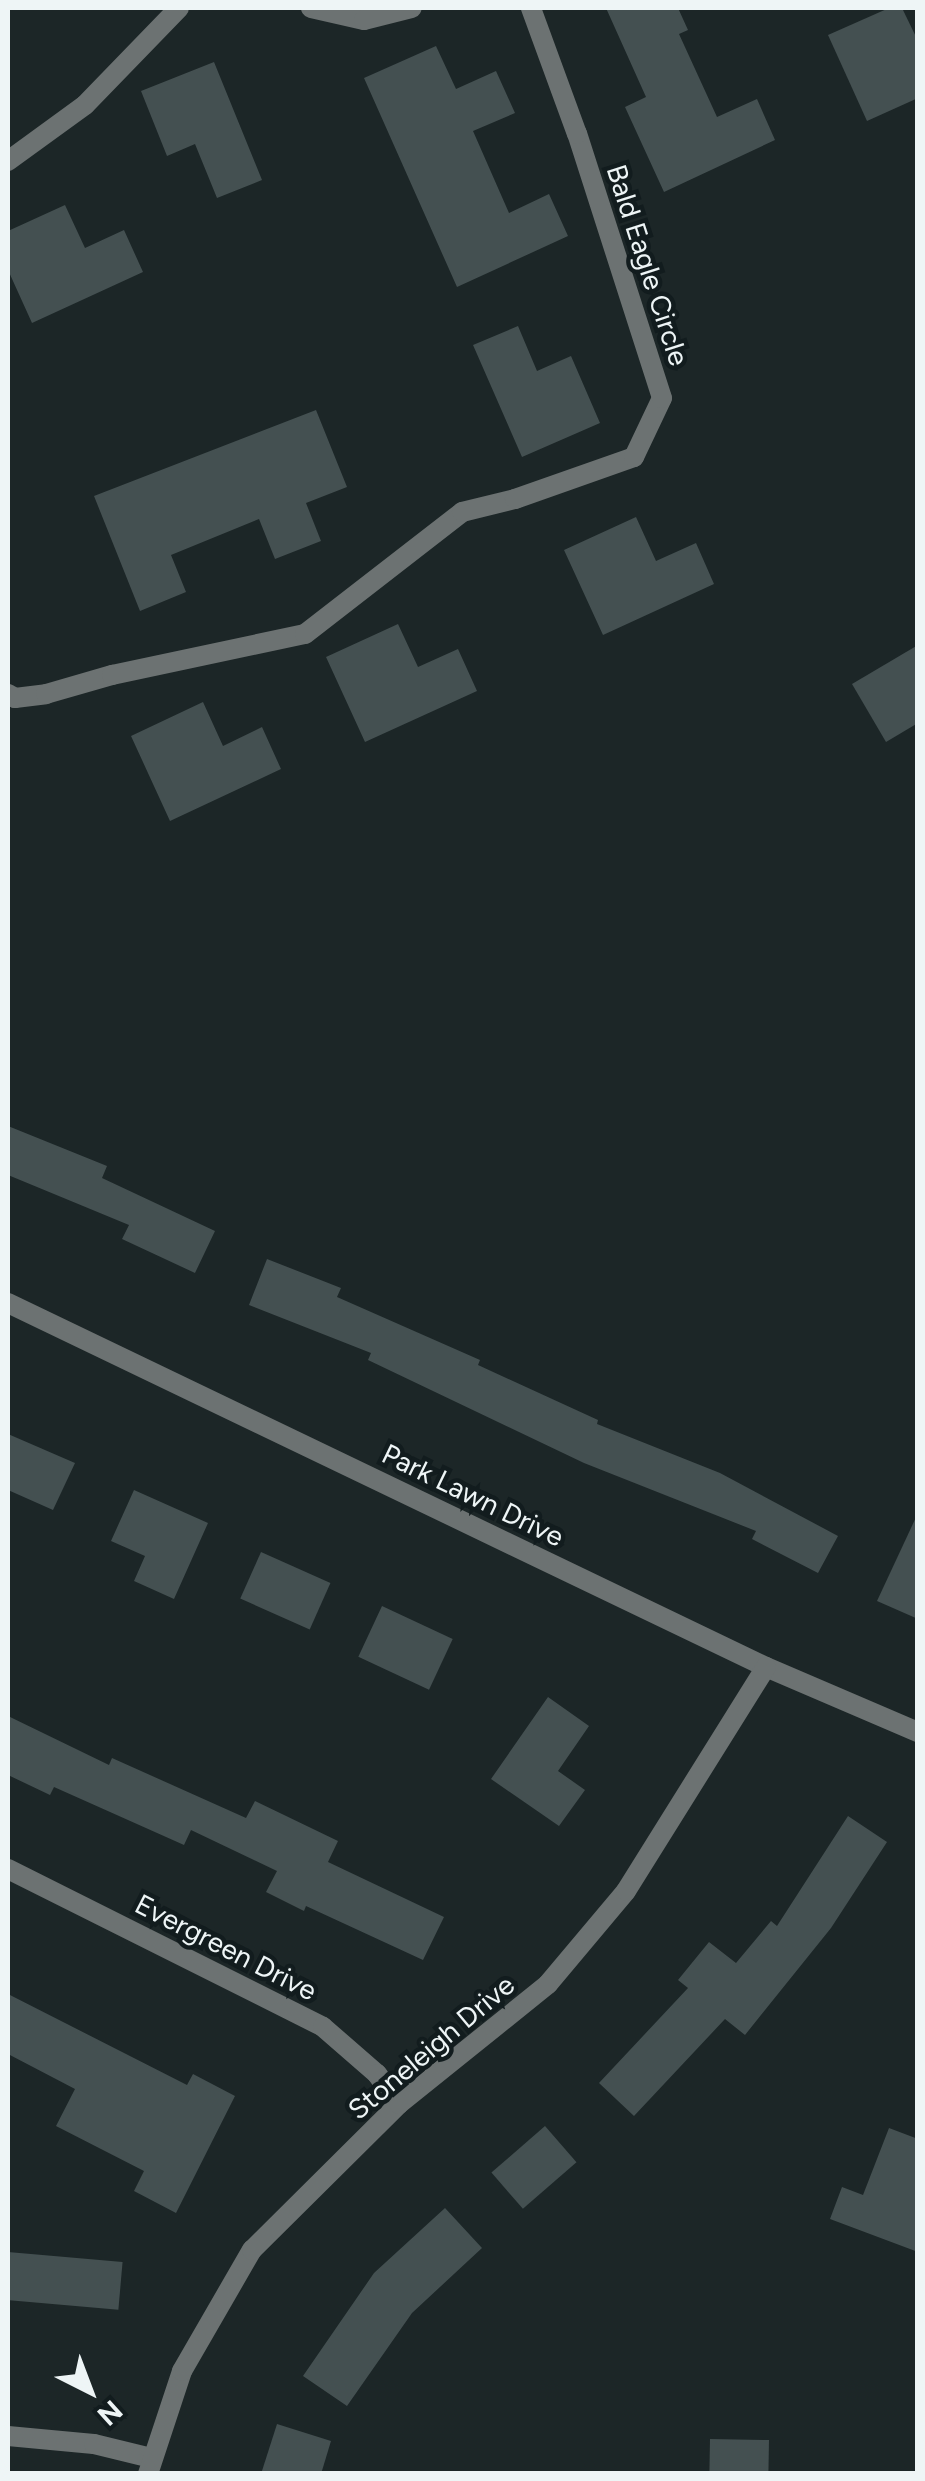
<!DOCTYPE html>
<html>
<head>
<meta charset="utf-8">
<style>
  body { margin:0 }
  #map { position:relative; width:925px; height:2481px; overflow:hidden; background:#1c2627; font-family:Figtree,sans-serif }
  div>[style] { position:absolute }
  .building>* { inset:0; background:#445051; transform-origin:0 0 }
  .street>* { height:20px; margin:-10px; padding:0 10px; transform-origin:10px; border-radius:10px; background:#6c7272 }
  span { translate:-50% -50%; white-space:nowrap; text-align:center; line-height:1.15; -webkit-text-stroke:9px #121c1e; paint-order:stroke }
  .street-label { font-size:28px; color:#eef5f6 }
  .frame { position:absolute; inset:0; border:10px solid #eef5f6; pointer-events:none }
  .north { position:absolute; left:40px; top:2341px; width:100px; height:100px; -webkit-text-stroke:8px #121c1e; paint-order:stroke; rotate:138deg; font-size:28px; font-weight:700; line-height:40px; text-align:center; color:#eef5f6 }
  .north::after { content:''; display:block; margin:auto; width:35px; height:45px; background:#eef5f6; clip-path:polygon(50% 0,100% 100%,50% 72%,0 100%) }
</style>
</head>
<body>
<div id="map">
  <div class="building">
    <i style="clip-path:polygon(606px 8px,678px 8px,688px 30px,679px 34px,717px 117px,757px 99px,775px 140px,664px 192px,625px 107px,646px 97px)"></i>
    <i style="clip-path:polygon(889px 8px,902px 8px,918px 41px,918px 98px,867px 121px,828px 35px)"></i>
    <i style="clip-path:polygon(436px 46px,456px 89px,496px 71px,515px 113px,473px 131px,509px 213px,549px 194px,568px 236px,457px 287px,364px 78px)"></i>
    <i style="clip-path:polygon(214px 62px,262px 180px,217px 198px,195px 144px,167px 156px,141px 91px)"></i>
    <i style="clip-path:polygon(65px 205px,85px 248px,124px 230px,143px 272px,32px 323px,8px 270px,8px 231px)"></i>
    <i style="clip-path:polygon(518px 326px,537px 371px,571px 356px,600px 423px,522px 457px,473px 345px)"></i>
    <i style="clip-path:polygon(316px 410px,347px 487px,306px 503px,321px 541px,275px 559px,259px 519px,171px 555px,186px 592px,140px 611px,94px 496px)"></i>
    <i style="clip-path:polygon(636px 517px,656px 561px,696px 543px,714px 584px,603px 635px,564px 550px)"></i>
    <i style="clip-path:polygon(398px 624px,418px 667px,458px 649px,477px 691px,365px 742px,326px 657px)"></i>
    <i style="clip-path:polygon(918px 645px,918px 723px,886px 742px,852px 684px)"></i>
    <i style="clip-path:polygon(203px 702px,223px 746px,262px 727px,281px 769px,170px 821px,131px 736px)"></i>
    <i style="clip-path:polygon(8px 1126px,107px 1166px,102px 1178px,215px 1231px,195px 1273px,122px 1239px,129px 1225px,8px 1175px)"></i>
    <i style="clip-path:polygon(267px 1259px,341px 1288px,337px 1297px,480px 1360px,478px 1365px,598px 1420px,597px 1424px,720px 1473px,838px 1536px,818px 1573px,752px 1539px,756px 1531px,584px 1463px,368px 1360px,371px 1353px,249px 1305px)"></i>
    <i style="clip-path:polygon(8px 1434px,75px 1463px,53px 1510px,8px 1490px)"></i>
    <i style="clip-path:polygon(134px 1490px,208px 1523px,174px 1599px,134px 1581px,145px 1556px,111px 1541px)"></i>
    <i style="clip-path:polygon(918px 1513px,918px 1619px,877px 1601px)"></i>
    <i style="left:261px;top:1552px;width:76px;height:51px;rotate:24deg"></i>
    <i style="left:382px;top:1606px;width:78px;height:56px;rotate:25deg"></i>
    <i style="clip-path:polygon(548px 1697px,589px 1726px,558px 1771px,585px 1790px,559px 1826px,491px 1779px)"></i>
    <i style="clip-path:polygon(8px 1716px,109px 1765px,112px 1758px,246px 1818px,255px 1801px,338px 1841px,328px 1862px,444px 1917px,423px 1960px,306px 1906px,304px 1911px,266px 1892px,277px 1871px,191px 1830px,184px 1845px,54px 1787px,50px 1795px,8px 1775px)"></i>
    <i style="clip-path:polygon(848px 1816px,887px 1842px,831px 1928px,745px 2035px,725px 2019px,634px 2116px,599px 2083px,688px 1988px,678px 1980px,709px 1942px,736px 1963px,771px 1921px,777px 1926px)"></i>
    <i style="clip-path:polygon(8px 1994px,187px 2085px,193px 2074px,235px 2096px,176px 2213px,134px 2191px,144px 2171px,56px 2126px,75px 2089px,8px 2054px)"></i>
    <i style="left:545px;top:2126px;width:48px;height:71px;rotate:49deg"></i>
    <i style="clip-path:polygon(889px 2128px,918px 2139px,918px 2252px,830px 2219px,842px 2187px,863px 2195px)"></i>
    <i style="clip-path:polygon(445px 2208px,482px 2248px,412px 2313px,347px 2406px,303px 2376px,374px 2273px)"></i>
    <i style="left:8px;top:2252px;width:115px;height:48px;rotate:5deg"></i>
    <i style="clip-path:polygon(277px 2424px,331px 2441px,321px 2474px,261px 2474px)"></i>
    <i style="left:710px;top:2439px;width:59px;height:35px;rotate:1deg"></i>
  </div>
  <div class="street">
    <i style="left:311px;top:8px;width:54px;rotate:12.8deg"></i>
    <i style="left:364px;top:20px;width:49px;rotate:-14deg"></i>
    <i style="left:8px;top:161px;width:95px;rotate:-36deg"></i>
    <i style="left:85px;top:105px;width:135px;rotate:-45.9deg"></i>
    <i style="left:8px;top:694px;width:8px;rotate:30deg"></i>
    <i style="left:15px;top:698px;width:31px;rotate:-7deg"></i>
    <i style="left:46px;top:694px;width:69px;rotate:-16.1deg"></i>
    <i style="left:112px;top:675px;width:197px;rotate:-12deg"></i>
    <i style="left:305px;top:634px;width:199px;rotate:-37.8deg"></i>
    <i style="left:462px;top:512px;width:55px;rotate:-13.8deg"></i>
    <i style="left:515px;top:499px;width:126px;rotate:-19.4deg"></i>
    <i style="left:634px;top:457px;width:65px;rotate:-64.6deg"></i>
    <i style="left:662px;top:398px;width:277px;rotate:-107.8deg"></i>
    <i style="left:577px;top:134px;width:134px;rotate:-110.1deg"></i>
    <i style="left:8px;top:1303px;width:841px;rotate:25.65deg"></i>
    <i style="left:766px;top:1667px;width:165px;rotate:23.2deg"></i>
    <i style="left:8px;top:1869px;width:352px;rotate:26.6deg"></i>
    <i style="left:323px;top:2027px;width:72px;rotate:41deg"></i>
    <i style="left:377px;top:2074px;width:37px;rotate:54deg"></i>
    <i style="left:8px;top:2436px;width:86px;rotate:5.3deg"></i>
    <i style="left:94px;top:2444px;width:59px;rotate:13.8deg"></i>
    <i style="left:148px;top:2474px;width:108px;rotate:-71.7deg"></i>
    <i style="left:182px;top:2371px;width:140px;rotate:-60deg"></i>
    <i style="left:252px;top:2250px;width:207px;rotate:-44.8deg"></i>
    <i style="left:399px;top:2104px;width:191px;rotate:-38.8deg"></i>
    <i style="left:548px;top:1984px;width:121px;rotate:-50deg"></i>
    <i style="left:626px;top:1891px;width:264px;rotate:-58deg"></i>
  </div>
  <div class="street-label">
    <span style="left:648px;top:265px;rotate:72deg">Bald Eagle Circle</span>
    <span style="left:473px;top:1495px;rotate:26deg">Park Lawn Drive</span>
    <span style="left:226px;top:1947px;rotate:27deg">Evergreen Drive</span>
    <span style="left:431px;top:2047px;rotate:-40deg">Stoneleigh Drive</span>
  </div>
  <div class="frame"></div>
  <div class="north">N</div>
</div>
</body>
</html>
